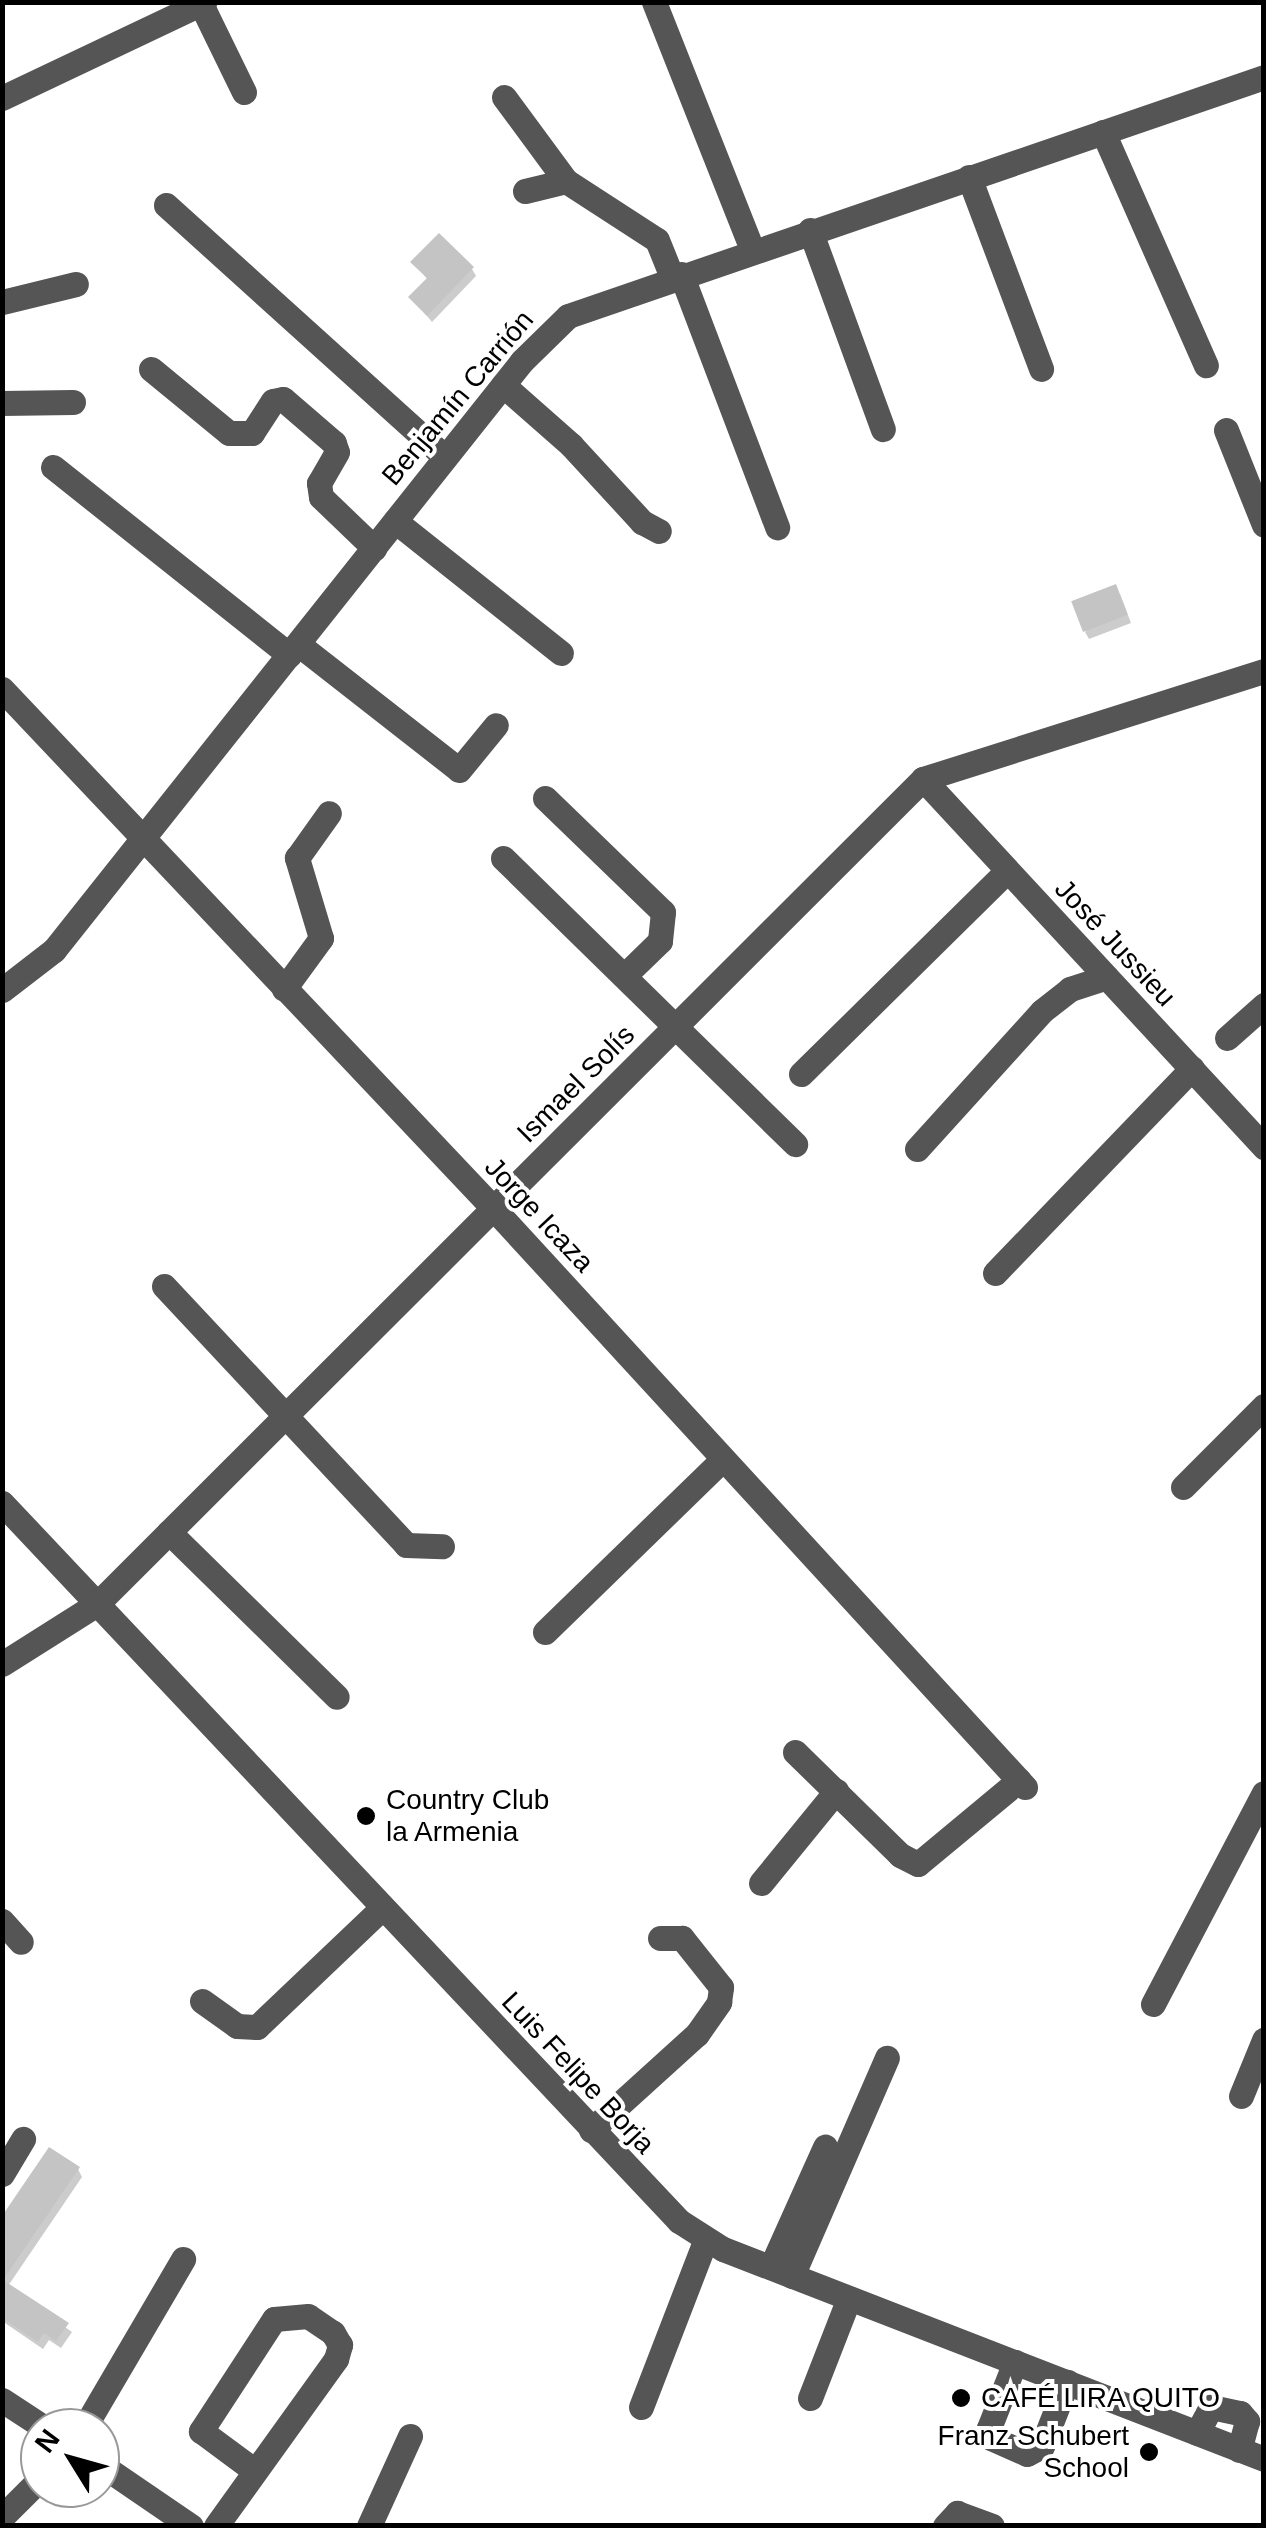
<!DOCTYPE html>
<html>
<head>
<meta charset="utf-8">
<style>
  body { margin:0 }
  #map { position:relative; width:1266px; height:2528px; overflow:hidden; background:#fff; font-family:Arial,sans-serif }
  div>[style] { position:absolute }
  .shadow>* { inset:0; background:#0003 }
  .building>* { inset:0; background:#c4c4c4; transform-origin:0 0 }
  .minor>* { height:25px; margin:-12.5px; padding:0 12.5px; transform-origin:12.5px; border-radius:12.5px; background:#555 }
  .dots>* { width:28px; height:28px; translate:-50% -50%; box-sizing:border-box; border:5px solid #fff; border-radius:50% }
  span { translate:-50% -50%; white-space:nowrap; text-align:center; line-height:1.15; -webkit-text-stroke:8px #fff; paint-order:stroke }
  .street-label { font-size:28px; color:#000 }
  .poi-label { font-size:28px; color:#000 }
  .left { translate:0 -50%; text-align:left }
  .right { translate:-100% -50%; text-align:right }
  .frame { position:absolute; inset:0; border:5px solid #000; pointer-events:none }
  .north { position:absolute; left:20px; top:2408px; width:100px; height:100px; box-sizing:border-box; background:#fff; border:2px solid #999; border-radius:50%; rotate:307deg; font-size:28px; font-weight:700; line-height:40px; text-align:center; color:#000 }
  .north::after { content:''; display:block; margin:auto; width:35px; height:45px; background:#000; clip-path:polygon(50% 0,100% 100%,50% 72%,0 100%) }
</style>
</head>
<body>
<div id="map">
  <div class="shadow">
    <i style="clip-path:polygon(414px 263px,472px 269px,476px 276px,432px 322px,411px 297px,428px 280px)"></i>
    <i style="clip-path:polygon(1120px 594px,1131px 623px,1089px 639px,1085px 632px)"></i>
    <i style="clip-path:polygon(78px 2169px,82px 2177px,8px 2286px,72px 2332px,61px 2348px,49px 2340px,43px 2349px,2px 2321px,2px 2223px)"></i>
  </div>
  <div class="building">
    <i style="clip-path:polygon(439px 233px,474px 267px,427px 316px,408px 297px,427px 278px,410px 262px)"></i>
    <i style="left:1116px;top:584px;width:33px;height:48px;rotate:69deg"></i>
    <i style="clip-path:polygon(49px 2147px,80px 2167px,3px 2280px,69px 2323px,56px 2341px,44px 2333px,38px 2342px,2px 2318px,2px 2216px)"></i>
  </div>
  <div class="minor">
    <i style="left:654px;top:2px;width:267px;rotate:68.4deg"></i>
    <i style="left:201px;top:4px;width:98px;rotate:64deg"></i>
    <i style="left:504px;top:97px;width:104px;rotate:53.6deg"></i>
    <i style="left:566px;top:181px;width:108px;rotate:33deg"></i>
    <i style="left:657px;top:240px;width:40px;rotate:68deg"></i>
    <i style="left:2px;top:98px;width:224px;rotate:-25.4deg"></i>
    <i style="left:1103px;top:132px;width:255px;rotate:66.2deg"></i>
    <i style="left:969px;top:177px;width:205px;rotate:69.4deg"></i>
    <i style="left:525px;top:191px;width:42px;rotate:-13.7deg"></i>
    <i style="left:166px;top:205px;width:376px;rotate:42.1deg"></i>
    <i style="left:810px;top:230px;width:212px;rotate:69.9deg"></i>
    <i style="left:681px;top:274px;width:271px;rotate:69.2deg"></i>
    <i style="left:2px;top:302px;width:76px;rotate:-13.7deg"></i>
    <i style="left:151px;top:369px;width:101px;rotate:39.4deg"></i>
    <i style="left:229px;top:433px;width:23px"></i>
    <i style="left:252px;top:433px;width:38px;rotate:-57deg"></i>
    <i style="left:273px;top:401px;width:10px;rotate:-11deg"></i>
    <i style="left:283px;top:399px;width:67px;rotate:40.8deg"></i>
    <i style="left:334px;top:443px;width:9px;rotate:72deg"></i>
    <i style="left:337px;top:452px;width:36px;rotate:120deg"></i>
    <i style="left:319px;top:483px;width:14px;rotate:82deg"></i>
    <i style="left:321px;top:497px;width:74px;rotate:43.9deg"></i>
    <i style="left:503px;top:385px;width:91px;rotate:41.4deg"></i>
    <i style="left:571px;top:445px;width:105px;rotate:47.3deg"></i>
    <i style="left:642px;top:522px;width:19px;rotate:28deg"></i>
    <i style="left:2px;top:403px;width:71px;rotate:-0.8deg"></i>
    <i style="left:1226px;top:430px;width:102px;rotate:68.2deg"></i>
    <i style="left:53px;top:467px;width:302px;rotate:38.5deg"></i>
    <i style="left:395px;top:521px;width:212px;rotate:38.5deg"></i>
    <i style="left:298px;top:644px;width:204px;rotate:38deg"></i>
    <i style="left:459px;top:770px;width:58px;rotate:-50.6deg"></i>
    <i style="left:2px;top:689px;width:716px;rotate:46.58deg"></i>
    <i style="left:494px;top:1209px;width:785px;rotate:47.43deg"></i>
    <i style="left:923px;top:779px;width:502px;rotate:47.18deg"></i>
    <i style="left:545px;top:798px;width:164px;rotate:44deg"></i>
    <i style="left:663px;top:912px;width:29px;rotate:96deg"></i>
    <i style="left:660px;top:941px;width:49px;rotate:135.8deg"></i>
    <i style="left:503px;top:858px;width:409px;rotate:44.4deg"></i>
    <i style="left:284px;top:989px;width:63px;rotate:-54deg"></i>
    <i style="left:321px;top:938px;width:84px;rotate:-106.7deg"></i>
    <i style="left:297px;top:858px;width:55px;rotate:-54.6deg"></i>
    <i style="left:2px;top:990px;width:66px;rotate:-37.6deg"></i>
    <i style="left:54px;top:950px;width:752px;rotate:-51.53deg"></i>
    <i style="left:522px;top:361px;width:64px;rotate:-44.4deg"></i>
    <i style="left:568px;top:316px;width:736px;rotate:-18.95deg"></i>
    <i style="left:1227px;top:1038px;width:50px;rotate:-41.7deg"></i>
    <i style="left:801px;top:1074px;width:289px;rotate:-44.6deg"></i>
    <i style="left:917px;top:1149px;width:186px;rotate:-47.8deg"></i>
    <i style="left:1042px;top:1011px;width:36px;rotate:-38deg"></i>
    <i style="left:1070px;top:989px;width:38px;rotate:-18deg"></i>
    <i style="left:995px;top:1273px;width:284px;rotate:-46.1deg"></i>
    <i style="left:164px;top:1286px;width:354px;rotate:46.9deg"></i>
    <i style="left:406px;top:1545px;width:36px;rotate:2deg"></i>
    <i style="left:1183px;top:1487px;width:115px;rotate:-45deg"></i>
    <i style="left:2px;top:1503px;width:987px;rotate:46.68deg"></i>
    <i style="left:679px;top:2221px;width:52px;rotate:32.5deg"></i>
    <i style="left:723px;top:2249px;width:580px;rotate:21.21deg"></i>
    <i style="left:169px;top:1532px;width:235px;rotate:44.5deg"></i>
    <i style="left:545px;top:1632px;width:248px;rotate:-44.2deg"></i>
    <i style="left:2px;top:1664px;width:112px;rotate:-32.3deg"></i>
    <i style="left:97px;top:1604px;width:1167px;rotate:-44.97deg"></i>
    <i style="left:923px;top:779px;width:357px;rotate:-17.6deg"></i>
    <i style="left:795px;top:1752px;width:147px;rotate:44.4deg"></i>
    <i style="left:900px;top:1855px;width:20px;rotate:27deg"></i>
    <i style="left:918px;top:1864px;width:131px;rotate:-39.7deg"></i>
    <i style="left:761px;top:1883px;width:119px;rotate:-50.8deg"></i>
    <i style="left:2px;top:1921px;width:28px;rotate:48deg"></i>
    <i style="left:202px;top:2001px;width:43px;rotate:35.5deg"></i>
    <i style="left:237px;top:2026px;width:20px;rotate:3deg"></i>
    <i style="left:257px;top:2027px;width:173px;rotate:-43.6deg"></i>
    <i style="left:1153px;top:2004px;width:238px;rotate:-62.3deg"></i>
    <i style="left:1241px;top:2096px;width:61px;rotate:-67.7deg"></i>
    <i style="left:591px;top:2130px;width:143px;rotate:-42.2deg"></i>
    <i style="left:697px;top:2034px;width:39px;rotate:-55deg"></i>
    <i style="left:719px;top:2002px;width:15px;rotate:-82deg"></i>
    <i style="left:721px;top:1987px;width:63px;rotate:-128.5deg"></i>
    <i style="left:682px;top:1938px;width:22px;rotate:180deg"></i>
    <i style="left:2px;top:2174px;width:41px;rotate:-59deg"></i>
    <i style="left:771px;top:2267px;width:132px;rotate:-65.8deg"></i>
    <i style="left:792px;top:2276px;width:238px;rotate:-66.5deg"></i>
    <i style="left:1015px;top:2362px;width:71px;rotate:111.5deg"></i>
    <i style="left:989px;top:2428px;width:10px;rotate:79deg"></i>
    <i style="left:991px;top:2438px;width:39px;rotate:24deg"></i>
    <i style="left:1027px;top:2454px;width:17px;rotate:-28deg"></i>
    <i style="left:1042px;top:2446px;width:69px;rotate:-68.7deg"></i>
    <i style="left:810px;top:2398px;width:107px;rotate:-68.7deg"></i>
    <i style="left:2px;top:2400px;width:51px;rotate:33.1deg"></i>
    <i style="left:641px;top:2407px;width:178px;rotate:-68.9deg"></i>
    <i style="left:84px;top:2428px;width:196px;rotate:-59.6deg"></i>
    <i style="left:1197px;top:2433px;width:30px;rotate:-62deg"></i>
    <i style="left:1211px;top:2407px;width:30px;rotate:12deg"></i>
    <i style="left:1240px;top:2413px;width:11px;rotate:49deg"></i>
    <i style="left:1247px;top:2421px;width:30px;rotate:105deg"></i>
    <i style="left:100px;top:2464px;width:110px;rotate:34.3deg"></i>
    <i style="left:2px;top:2517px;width:54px;rotate:-45deg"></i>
    <i style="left:216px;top:2526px;width:206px;rotate:-54.3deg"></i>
    <i style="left:336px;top:2359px;width:15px;rotate:-74deg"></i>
    <i style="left:340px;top:2345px;width:14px;rotate:-120deg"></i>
    <i style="left:333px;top:2333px;width:30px;rotate:-146deg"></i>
    <i style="left:308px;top:2316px;width:34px;rotate:175deg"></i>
    <i style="left:274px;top:2319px;width:134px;rotate:123.1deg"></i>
    <i style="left:201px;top:2431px;width:67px;rotate:36.5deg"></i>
    <i style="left:369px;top:2526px;width:99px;rotate:-65.5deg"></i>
    <i style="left:945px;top:2526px;width:18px;rotate:-47deg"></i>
    <i style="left:957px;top:2513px;width:37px;rotate:20deg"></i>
  </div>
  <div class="dots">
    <i style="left:366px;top:1816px;background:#000"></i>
    <i style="left:961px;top:2398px;background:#000"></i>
    <i style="left:1149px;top:2452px;background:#000"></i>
  </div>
  <div class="street-label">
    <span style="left:458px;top:398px;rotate:-50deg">Benjamín Carrión</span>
    <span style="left:1115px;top:943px;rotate:47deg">José Jussieu</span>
    <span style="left:576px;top:1084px;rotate:-45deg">Ismael Solís</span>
    <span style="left:539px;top:1215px;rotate:47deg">Jorge Icaza</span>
    <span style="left:578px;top:2073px;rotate:47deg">Luis Felipe Borja</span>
  </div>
  <div class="poi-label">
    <span class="left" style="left:386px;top:1816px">Country Club<br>la Armenia</span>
    <span class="left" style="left:981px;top:2398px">CAFÉ LIRA QUITO</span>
    <span class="right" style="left:1129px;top:2452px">Franz Schubert<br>School</span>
  </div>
  <div class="frame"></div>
  <div class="north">N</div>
</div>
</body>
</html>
